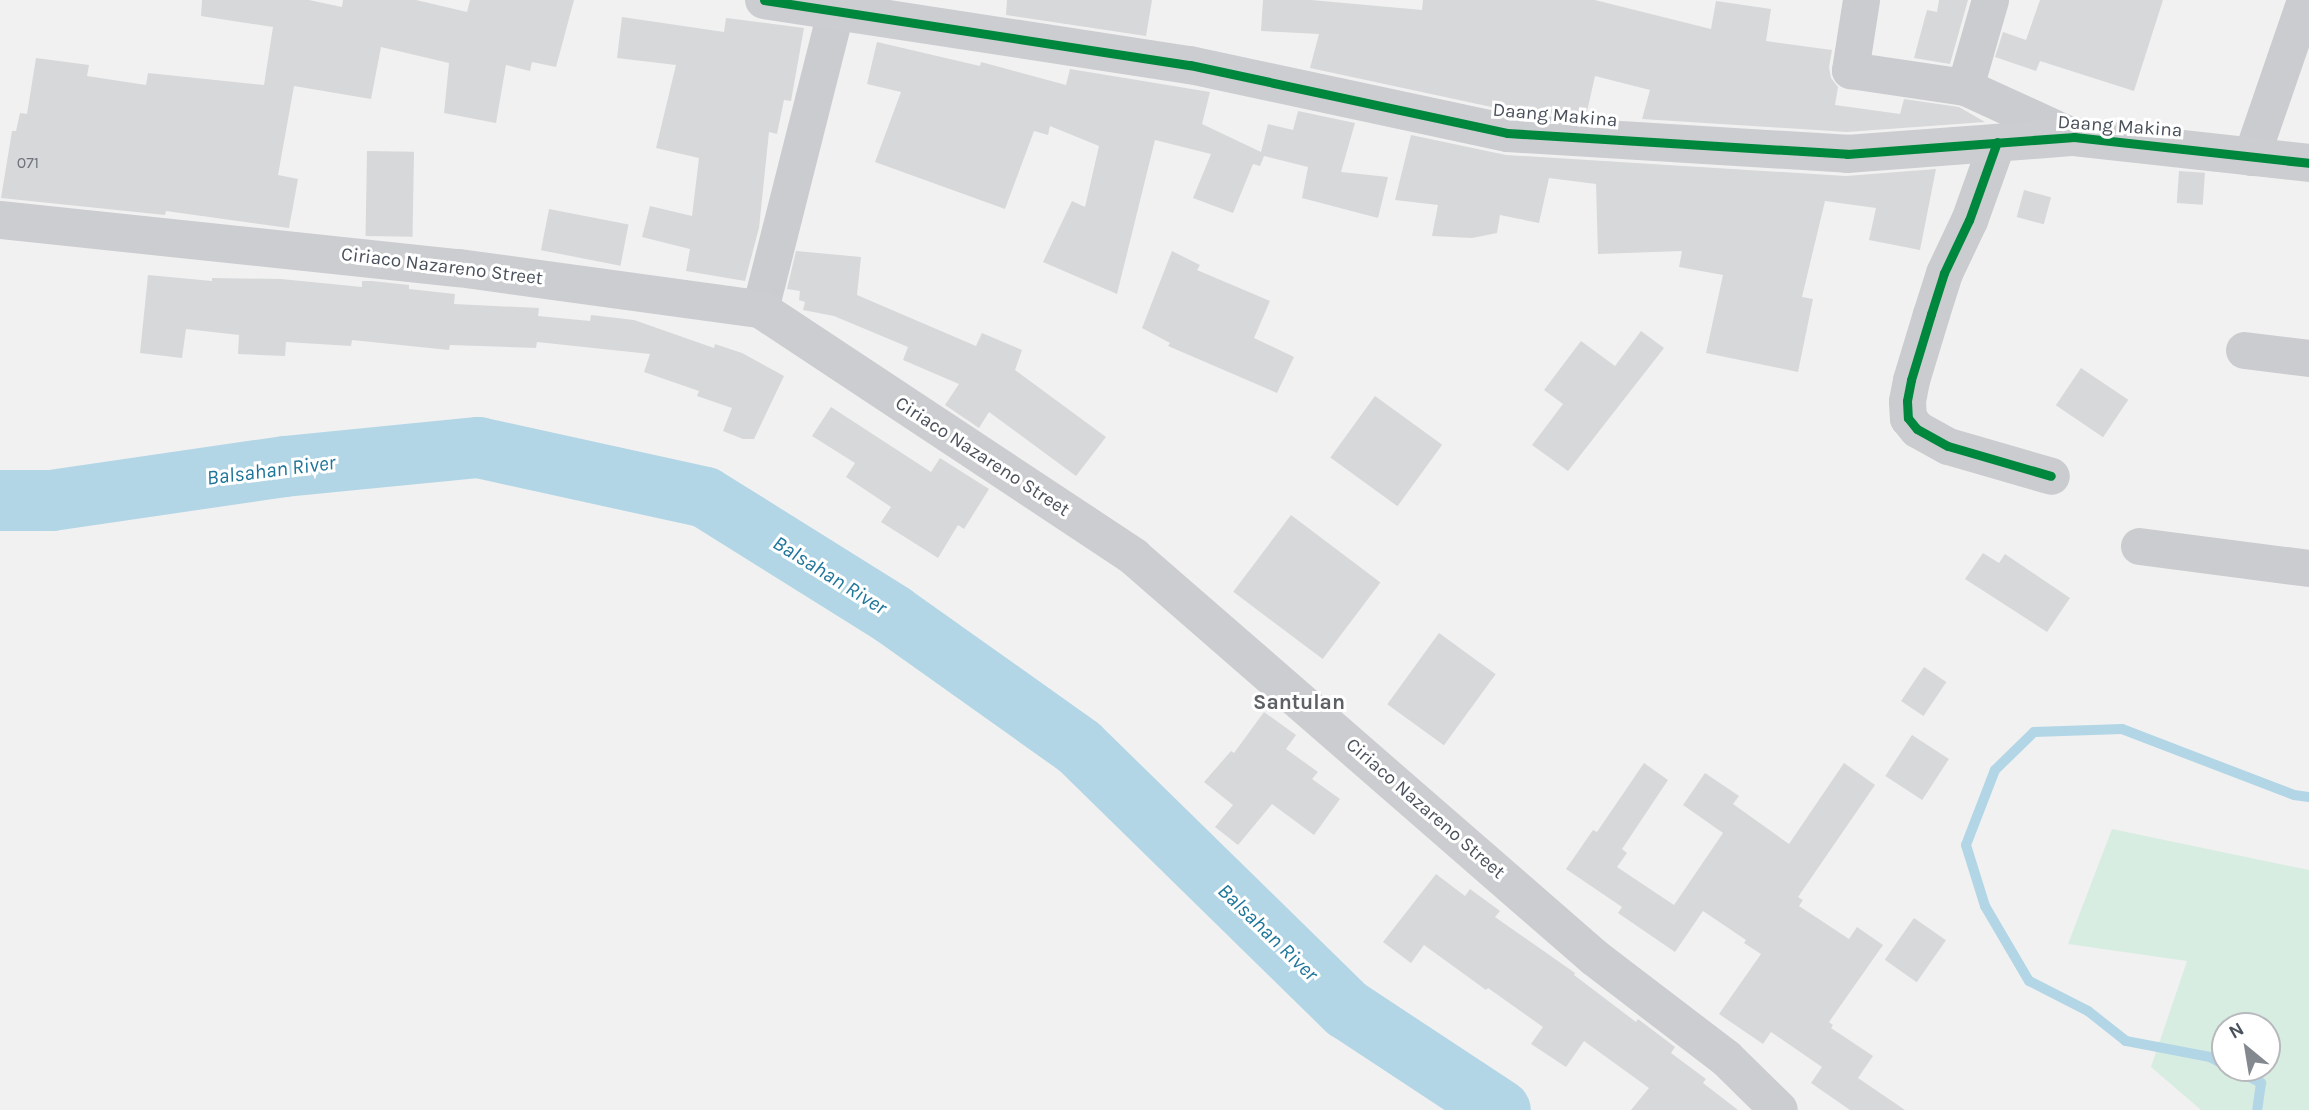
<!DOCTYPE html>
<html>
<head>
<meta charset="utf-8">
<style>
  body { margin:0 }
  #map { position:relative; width:2309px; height:1110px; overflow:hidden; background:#f1f1f1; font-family:Karla,sans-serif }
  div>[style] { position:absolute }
  .green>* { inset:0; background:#d8ede2 }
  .stream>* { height:10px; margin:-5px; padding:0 5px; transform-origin:5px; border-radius:5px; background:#b2d6e6 }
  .river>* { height:61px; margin:-30.5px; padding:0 30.5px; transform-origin:30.5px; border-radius:30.5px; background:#b2d6e6 }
  .building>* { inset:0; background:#d7d8da; transform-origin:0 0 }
  .street>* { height:37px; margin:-18.5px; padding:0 18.5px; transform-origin:18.5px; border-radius:18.5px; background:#cbcccf }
  .secondary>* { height:38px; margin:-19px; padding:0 19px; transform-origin:19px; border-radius:19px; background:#cccdd0 }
  .cycleway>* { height:9px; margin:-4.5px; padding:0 4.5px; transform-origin:4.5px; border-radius:4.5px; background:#00873e }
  span { translate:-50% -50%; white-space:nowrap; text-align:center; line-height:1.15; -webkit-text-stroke:6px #fff; paint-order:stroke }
  .number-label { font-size:16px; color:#6f747c }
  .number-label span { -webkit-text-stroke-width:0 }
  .street-label { font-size:19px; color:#4a515b }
  .water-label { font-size:21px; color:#1e759a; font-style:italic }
  .neighbourhood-label { font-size:21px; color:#5d6064; font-weight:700 }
  .north { position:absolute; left:2211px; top:1012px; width:70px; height:70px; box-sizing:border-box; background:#fff; border:2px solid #b7b9bd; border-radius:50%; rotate:330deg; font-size:19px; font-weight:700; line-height:28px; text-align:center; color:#4a515b }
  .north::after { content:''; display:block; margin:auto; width:24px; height:32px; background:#848990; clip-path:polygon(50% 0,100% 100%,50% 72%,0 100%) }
</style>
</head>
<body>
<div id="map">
  <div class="green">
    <i style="clip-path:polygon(evenodd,2112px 829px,2309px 870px,2309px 1110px,2201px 1110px,2151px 1067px,2187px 961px,2068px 944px,2112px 829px,2225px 1026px,2267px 1026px,2267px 1068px,2225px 1068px,2225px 1026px)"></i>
  </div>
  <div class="stream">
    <i style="left:2225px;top:1065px;width:17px;rotate:-152deg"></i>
    <i style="left:2210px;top:1057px;width:86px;rotate:-169.2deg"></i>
    <i style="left:2126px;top:1041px;width:48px;rotate:-141.7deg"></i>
    <i style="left:2088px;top:1011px;width:66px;rotate:-153deg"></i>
    <i style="left:2029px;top:981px;width:87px;rotate:-120.4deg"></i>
    <i style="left:1985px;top:906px;width:64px;rotate:-107.3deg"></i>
    <i style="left:1966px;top:845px;width:80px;rotate:-68.9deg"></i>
    <i style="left:1995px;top:770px;width:54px;rotate:-44.3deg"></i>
    <i style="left:2034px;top:732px;width:88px;rotate:-2deg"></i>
    <i style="left:2122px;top:729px;width:184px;rotate:21deg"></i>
    <i style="left:2294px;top:795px;width:15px;rotate:8deg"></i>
    <i style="left:2232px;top:1068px;width:33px;rotate:27deg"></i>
    <i style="left:2261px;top:1083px;width:27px;rotate:98deg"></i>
  </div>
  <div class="river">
    <i style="left:0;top:500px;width:51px"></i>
    <i style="left:51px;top:500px;width:235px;rotate:-8.3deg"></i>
    <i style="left:284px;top:466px;width:195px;rotate:-5.6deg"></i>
    <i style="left:478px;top:447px;width:232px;rotate:12.4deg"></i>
    <i style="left:705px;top:497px;width:221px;rotate:32deg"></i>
    <i style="left:892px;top:614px;width:229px;rotate:35.4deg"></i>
    <i style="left:1079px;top:747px;width:375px;rotate:44.4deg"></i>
    <i style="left:1347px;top:1009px;width:183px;rotate:33.4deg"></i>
  </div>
  <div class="building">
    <i style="clip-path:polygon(202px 0,309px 0,342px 7px,343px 0,416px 0,467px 12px,470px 0,574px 0,556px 67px,532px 62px,530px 71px,506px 65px,496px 123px,444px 113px,449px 63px,381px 47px,371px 99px,294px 86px,278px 175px,298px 179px,289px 228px,166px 211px,165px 215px,1px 198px,12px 131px,16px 131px,20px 113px,27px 114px,36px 58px,89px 65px,87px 76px,146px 85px,148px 73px,264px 85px,273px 27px,201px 16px)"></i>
    <i style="clip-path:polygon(1007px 0,1152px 0,1146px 36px,1006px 15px)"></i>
    <i style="clip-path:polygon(1263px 0,1311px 0,1422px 10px,1423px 0,1595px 0,1711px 29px,1716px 1px,1771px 9px,1766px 41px,1832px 50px,1829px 67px,1831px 78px,1838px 87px,1835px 105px,1900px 114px,1904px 99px,1959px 107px,1985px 122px,1847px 132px,1642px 119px,1650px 90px,1595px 76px,1586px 116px,1510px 111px,1310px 68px,1319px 34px,1261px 31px)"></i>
    <i style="clip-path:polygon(1939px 0,1968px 0,1950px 64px,1914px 58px,1927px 10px,1937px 12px)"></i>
    <i style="clip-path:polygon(2040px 0,2163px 0,2134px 91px,2040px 61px,2036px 71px,1995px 57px,2003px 32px,2026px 40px)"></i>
    <i style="clip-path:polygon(622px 17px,724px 32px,726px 18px,804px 28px,791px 101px,784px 100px,777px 134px,769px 132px,759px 228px,745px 281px,686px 271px,690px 249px,642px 237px,650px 206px,692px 216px,699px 158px,656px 148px,676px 65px,617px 58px)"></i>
    <i style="clip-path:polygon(877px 42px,980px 66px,981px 62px,1066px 85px,1070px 69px,1210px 92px,1202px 124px,1261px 152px,1268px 124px,1293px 130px,1298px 111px,1355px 123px,1341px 172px,1388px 177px,1378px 218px,1302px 198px,1308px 167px,1264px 156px,1260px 166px,1253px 164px,1233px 213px,1193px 198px,1211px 154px,1155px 140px,1117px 294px,1043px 262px,1072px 201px,1085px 207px,1099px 146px,1050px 126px,1048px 135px,1034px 131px,1005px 209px,875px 162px,901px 92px,867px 84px)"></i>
    <i style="clip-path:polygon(1411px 135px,1506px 155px,1846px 176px,1936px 169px,1920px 250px,1869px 240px,1876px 208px,1825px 201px,1802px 297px,1813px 299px,1798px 372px,1706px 353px,1723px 275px,1679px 267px,1682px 251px,1598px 254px,1596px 184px,1549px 178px,1539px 223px,1500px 215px,1497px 233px,1472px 238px,1432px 236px,1438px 205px,1395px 200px)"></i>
    <i style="left:367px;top:151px;width:47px;height:85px;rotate:1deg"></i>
    <i style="left:2179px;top:171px;width:26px;height:32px;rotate:4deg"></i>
    <i style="left:2024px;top:190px;width:28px;height:28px;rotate:15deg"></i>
    <i style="left:549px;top:209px;width:81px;height:42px;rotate:11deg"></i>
    <i style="clip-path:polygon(796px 251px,861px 257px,857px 295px,976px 346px,982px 333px,1022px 350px,1015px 370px,1106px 437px,1076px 476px,989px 412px,979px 428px,945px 405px,959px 384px,903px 360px,908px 347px,834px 316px,803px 310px,805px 302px,799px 300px,800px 291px,787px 289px)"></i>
    <i style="clip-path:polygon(1172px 251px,1200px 265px,1197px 270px,1270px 301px,1254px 338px,1294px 357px,1277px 393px,1168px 346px,1170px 343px,1142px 328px)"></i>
    <i style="clip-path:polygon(148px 275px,212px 281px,212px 278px,281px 279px,362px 287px,362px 281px,372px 281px,409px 285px,409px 289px,455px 294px,454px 304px,539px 308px,538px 316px,590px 321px,591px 315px,634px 320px,714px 348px,715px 344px,742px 353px,784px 376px,754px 439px,743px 439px,723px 431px,732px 408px,697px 396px,699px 391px,644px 372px,650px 354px,537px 342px,536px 348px,450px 345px,449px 350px,352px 340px,351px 346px,286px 342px,285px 356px,238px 354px,239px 335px,186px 329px,182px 358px,140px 353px)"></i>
    <i style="clip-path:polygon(1641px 331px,1664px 348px,1568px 471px,1532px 445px,1563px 404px,1544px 390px,1581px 341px,1615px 366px)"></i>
    <i style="left:2081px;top:368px;width:57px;height:45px;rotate:34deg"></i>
    <i style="left:1375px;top:396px;width:83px;height:76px;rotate:36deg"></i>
    <i style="clip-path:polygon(831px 407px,931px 472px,940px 458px,989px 489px,964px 529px,958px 525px,938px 558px,881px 522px,891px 507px,846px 477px,855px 463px,812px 436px)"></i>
    <i style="left:1291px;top:515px;width:112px;height:96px;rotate:37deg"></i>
    <i style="clip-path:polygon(1983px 553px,1999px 563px,2005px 554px,2070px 598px,2047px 632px,1965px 579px)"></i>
    <i style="left:1439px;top:633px;width:70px;height:88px;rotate:36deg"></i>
    <i style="left:1924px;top:667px;width:27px;height:41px;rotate:34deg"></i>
    <i style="clip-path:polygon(1264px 712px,1296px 735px,1286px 749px,1318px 772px,1312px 779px,1340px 799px,1314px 835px,1272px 804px,1238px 845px,1215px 827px,1233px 805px,1204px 782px,1231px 751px,1234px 753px)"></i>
    <i style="left:1912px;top:735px;width:44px;height:49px;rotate:33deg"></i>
    <i style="clip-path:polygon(1644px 763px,1668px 780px,1622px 849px,1627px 853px,1617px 867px,1674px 905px,1723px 833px,1683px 805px,1705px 773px,1739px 796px,1733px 804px,1789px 844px,1844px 763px,1875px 785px,1798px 897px,1803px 900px,1799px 906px,1849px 939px,1857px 927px,1883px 945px,1829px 1022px,1833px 1025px,1831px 1028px,1873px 1056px,1858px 1078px,1905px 1110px,1850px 1110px,1811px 1083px,1822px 1067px,1771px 1032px,1763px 1044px,1719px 1014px,1761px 954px,1744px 943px,1746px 940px,1703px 911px,1675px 952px,1618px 913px,1622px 907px,1566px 869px,1593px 830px,1597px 832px)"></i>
    <i style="clip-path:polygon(1436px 874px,1465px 896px,1470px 889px,1500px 911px,1495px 917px,1575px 973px,1574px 975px,1636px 1022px,1638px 1019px,1675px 1047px,1671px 1053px,1706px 1079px,1703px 1083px,1738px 1110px,1631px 1110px,1649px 1088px,1584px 1041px,1566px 1067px,1531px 1044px,1543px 1027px,1488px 988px,1486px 990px,1424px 945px,1411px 963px,1383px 942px)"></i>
    <i style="left:1914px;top:918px;width:39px;height:51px;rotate:35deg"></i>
  </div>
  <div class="street">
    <i style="left:1861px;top:0;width:71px;rotate:98.9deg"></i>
    <i style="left:1850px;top:70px;width:116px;rotate:8.4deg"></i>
    <i style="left:1965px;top:87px;width:120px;rotate:24.6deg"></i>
    <i style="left:1965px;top:87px;width:91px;rotate:-74deg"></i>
    <i style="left:1997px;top:142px;width:83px;rotate:109.7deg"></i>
    <i style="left:1969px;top:220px;width:59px;rotate:115.3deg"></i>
    <i style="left:1944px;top:273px;width:43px;rotate:107.6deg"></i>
    <i style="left:1931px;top:314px;width:69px;rotate:106.9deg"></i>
    <i style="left:1911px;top:380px;width:21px;rotate:101deg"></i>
    <i style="left:1907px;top:401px;width:17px;rotate:87deg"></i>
    <i style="left:1908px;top:418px;width:14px;rotate:51deg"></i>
    <i style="left:1917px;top:429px;width:35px;rotate:29deg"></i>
    <i style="left:1948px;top:446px;width:107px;rotate:16.2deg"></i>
    <i style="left:2251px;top:157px;width:166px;rotate:-71deg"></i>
    <i style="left:760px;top:309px;width:319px;rotate:-75.8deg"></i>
    <i style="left:2244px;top:350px;width:65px;rotate:7deg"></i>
    <i style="left:2139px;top:546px;width:171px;rotate:7.4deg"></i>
  </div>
  <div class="secondary">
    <i style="left:764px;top:0;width:431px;rotate:8.7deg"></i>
    <i style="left:1190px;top:65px;width:324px;rotate:12.1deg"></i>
    <i style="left:1507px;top:133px;width:341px;rotate:3.5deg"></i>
    <i style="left:1847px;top:154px;width:228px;rotate:-4.3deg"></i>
    <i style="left:2074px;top:137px;width:236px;rotate:6.3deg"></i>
    <i style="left:0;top:220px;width:462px;rotate:6deg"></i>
    <i style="left:459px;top:268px;width:304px;rotate:7.8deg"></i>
    <i style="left:760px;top:309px;width:449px;rotate:33.5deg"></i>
    <i style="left:1134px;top:557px;width:611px;rotate:41.02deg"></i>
    <i style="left:1595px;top:958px;width:165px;rotate:37.4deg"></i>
    <i style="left:1726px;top:1058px;width:74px;rotate:44.5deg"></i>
  </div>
  <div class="cycleway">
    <i style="left:764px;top:0;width:431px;rotate:8.7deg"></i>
    <i style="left:1190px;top:65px;width:324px;rotate:12.1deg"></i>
    <i style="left:1507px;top:133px;width:341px;rotate:3.5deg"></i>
    <i style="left:1847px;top:154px;width:228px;rotate:-4.3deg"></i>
    <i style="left:2074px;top:137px;width:236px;rotate:6.3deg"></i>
    <i style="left:1997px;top:142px;width:83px;rotate:109.7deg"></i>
    <i style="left:1969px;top:220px;width:59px;rotate:115.3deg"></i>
    <i style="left:1944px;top:273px;width:43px;rotate:107.6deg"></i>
    <i style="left:1931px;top:314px;width:69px;rotate:106.9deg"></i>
    <i style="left:1911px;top:380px;width:21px;rotate:101deg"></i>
    <i style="left:1907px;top:401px;width:17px;rotate:87deg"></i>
    <i style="left:1908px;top:418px;width:14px;rotate:51deg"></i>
    <i style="left:1917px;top:429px;width:35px;rotate:29deg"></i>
    <i style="left:1948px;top:446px;width:107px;rotate:16.2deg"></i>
  </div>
  <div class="number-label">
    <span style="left:28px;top:163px">071</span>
  </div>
  <div class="street-label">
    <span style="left:1555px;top:116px;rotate:5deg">Daang Makina</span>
    <span style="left:2120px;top:127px;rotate:4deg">Daang Makina</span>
    <span style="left:442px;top:267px;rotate:7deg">Ciriaco Nazareno Street</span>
    <span style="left:982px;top:457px;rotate:33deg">Ciriaco Nazareno Street</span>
    <span style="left:1425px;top:809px;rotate:41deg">Ciriaco Nazareno Street</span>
  </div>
  <div class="water-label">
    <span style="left:271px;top:470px;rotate:-7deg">Balsahan River</span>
    <span style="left:830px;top:575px;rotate:32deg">Balsahan River</span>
    <span style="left:1268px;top:932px;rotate:44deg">Balsahan River</span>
  </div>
  <div class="neighbourhood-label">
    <span style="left:1299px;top:702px">Santulan</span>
  </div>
  <div class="north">N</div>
</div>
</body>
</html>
